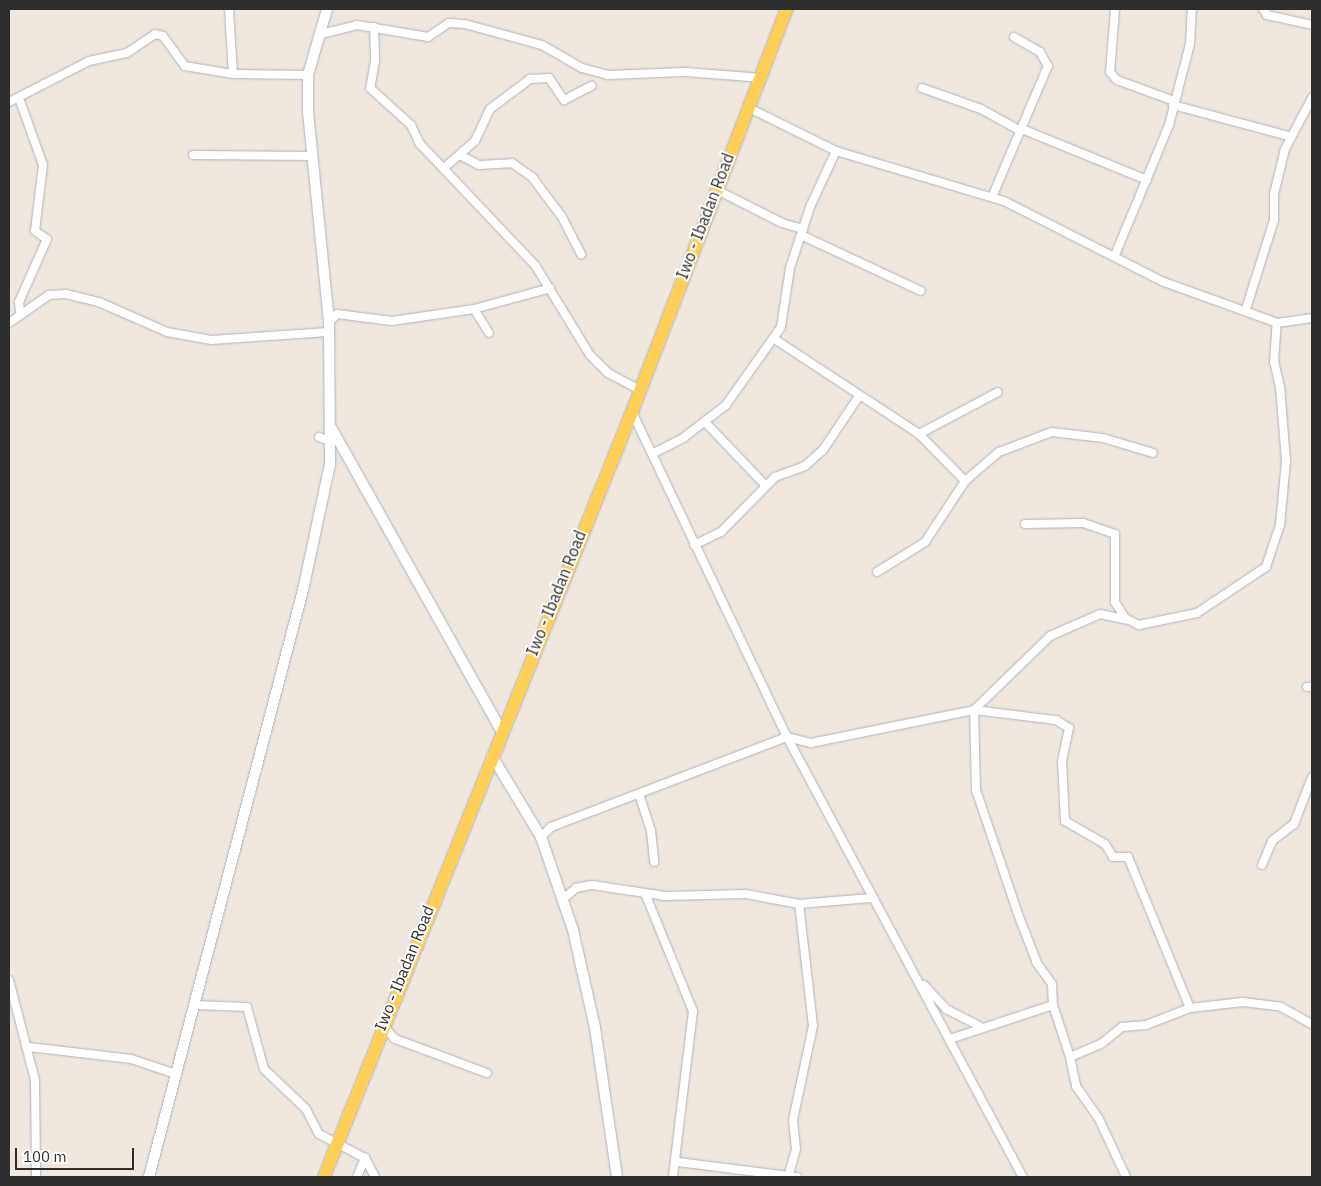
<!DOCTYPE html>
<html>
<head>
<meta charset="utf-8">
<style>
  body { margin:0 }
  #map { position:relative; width:1321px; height:1186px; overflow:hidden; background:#f0e8df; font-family:"IBM Plex Sans",sans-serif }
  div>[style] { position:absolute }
  .roads { filter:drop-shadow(0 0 1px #afb3be) drop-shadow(0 0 1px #afb3be) }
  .minor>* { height:8px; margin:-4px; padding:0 4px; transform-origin:4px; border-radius:4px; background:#fff }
  .tertiary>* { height:10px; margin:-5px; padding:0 5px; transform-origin:5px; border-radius:5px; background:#fff }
  .primary>* { height:12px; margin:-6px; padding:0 6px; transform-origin:6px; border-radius:6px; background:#ffce55 }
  span { translate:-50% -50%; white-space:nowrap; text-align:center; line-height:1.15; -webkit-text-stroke:4px #fff; paint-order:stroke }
  .street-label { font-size:16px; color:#2d2d2d }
  .frame { position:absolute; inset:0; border:10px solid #2d2d2d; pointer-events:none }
  .scale { position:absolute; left:15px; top:1148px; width:119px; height:22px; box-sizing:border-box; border:2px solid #2d2d2d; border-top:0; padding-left:6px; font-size:15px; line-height:18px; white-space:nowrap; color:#2d2d2d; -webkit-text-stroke:4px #fff; paint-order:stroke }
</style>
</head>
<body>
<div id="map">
  <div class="roads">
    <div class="minor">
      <i style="left:229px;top:9px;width:65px;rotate:86.5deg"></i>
      <i style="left:1115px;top:9px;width:63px;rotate:94.5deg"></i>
      <i style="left:1110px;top:72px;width:11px;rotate:49deg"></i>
      <i style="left:1117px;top:80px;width:61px;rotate:20.2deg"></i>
      <i style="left:1263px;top:9px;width:7px;rotate:56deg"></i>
      <i style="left:1267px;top:15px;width:46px;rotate:12.5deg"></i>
      <i style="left:374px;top:27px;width:34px;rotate:88deg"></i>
      <i style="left:375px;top:61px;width:27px;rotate:100deg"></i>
      <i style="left:370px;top:88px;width:55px;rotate:42.1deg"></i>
      <i style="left:411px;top:125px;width:21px;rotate:65deg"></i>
      <i style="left:420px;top:144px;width:167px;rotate:46.5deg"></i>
      <i style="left:535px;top:265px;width:105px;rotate:58.6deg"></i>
      <i style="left:590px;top:355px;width:25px;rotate:45deg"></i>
      <i style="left:608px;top:373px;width:34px;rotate:28deg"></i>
      <i style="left:321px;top:34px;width:37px;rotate:-14deg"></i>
      <i style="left:357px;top:25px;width:72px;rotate:9.6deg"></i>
      <i style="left:428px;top:37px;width:25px;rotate:-34deg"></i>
      <i style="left:449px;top:23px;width:16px;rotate:4deg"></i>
      <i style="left:465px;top:24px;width:80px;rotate:15.3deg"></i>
      <i style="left:542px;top:45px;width:46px;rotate:29.9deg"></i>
      <i style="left:582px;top:68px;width:27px;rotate:15deg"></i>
      <i style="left:608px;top:75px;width:77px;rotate:-2.2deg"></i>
      <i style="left:685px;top:72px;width:78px;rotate:4.4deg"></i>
      <i style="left:922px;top:88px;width:63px;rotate:19.6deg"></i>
      <i style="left:981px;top:109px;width:46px;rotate:28.8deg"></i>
      <i style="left:19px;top:98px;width:71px;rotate:70.3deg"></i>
      <i style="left:43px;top:165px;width:66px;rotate:96.9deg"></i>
      <i style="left:35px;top:231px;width:14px;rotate:34deg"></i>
      <i style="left:47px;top:239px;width:69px;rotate:114deg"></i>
      <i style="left:19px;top:302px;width:10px;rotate:84deg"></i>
      <i style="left:9px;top:102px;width:90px;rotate:-27.1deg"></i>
      <i style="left:89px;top:61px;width:39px;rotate:-12deg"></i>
      <i style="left:127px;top:53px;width:34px;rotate:-34deg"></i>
      <i style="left:155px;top:34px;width:8px;rotate:14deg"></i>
      <i style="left:163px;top:36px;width:37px;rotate:54deg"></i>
      <i style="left:185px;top:66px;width:49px;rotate:9.5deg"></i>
      <i style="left:233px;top:74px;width:75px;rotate:0.8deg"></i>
      <i style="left:1173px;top:105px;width:120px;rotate:15deg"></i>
      <i style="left:747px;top:107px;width:99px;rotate:26.3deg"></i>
      <i style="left:836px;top:151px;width:175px;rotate:16.6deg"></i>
      <i style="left:1004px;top:201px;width:179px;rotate:26.9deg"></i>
      <i style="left:1164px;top:282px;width:120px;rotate:19.9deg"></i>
      <i style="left:1277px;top:323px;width:35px;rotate:-8deg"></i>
      <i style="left:1022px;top:129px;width:135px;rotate:22.2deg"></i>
      <i style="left:193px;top:155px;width:119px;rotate:0.5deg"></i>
      <i style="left:460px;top:155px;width:21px;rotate:28deg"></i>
      <i style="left:479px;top:165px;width:33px;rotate:-3deg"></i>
      <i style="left:512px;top:163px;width:24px;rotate:35deg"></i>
      <i style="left:532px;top:177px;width:50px;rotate:53.1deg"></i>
      <i style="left:562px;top:217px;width:42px;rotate:62.8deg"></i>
      <i style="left:444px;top:168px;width:41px;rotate:-41.1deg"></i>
      <i style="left:475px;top:141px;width:35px;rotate:-65deg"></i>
      <i style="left:490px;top:109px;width:50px;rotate:-36.9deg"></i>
      <i style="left:530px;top:79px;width:19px;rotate:-3deg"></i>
      <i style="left:549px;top:78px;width:27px;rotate:56deg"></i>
      <i style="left:564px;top:100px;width:31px;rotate:-27deg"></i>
      <i style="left:715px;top:189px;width:75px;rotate:26.9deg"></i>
      <i style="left:782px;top:223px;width:22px;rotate:16deg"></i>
      <i style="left:992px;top:197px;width:142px;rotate:-66.9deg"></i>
      <i style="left:1048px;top:66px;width:16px;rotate:-120deg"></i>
      <i style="left:1040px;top:52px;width:30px;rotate:-150deg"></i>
      <i style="left:801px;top:235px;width:132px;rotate:25deg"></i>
      <i style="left:1115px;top:255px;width:141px;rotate:-67.4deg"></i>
      <i style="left:1169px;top:125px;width:84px;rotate:-75.5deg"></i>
      <i style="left:1190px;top:44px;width:35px;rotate:-87deg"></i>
      <i style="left:474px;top:309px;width:28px;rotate:58deg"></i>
      <i style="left:1246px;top:309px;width:93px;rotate:-72.5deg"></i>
      <i style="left:1274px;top:220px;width:26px;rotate:-90deg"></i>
      <i style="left:1274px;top:194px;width:46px;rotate:-76.3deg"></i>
      <i style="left:1285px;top:149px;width:58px;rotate:-62.1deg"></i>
      <i style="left:329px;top:322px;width:11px;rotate:-45deg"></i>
      <i style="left:337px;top:314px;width:55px;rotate:7.3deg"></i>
      <i style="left:392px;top:321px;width:83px;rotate:-8.3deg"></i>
      <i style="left:474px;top:309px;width:79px;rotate:-15.4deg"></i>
      <i style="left:9px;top:323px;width:49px;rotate:-35deg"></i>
      <i style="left:49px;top:295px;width:17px;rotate:-3deg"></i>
      <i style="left:66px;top:294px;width:36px;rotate:14deg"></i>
      <i style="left:101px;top:303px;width:72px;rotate:23.7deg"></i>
      <i style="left:167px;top:332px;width:45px;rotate:10.3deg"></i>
      <i style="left:211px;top:340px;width:117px;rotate:-3.9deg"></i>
      <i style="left:773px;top:338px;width:175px;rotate:33.3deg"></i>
      <i style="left:919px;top:434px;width:66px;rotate:45.6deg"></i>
      <i style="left:632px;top:412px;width:360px;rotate:64.5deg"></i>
      <i style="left:787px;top:737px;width:499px;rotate:61.8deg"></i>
      <i style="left:705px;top:422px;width:87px;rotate:46.4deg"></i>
      <i style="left:919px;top:434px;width:89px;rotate:-28deg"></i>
      <i style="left:319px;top:437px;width:14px;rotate:21deg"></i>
      <i style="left:652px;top:454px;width:35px;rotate:-27deg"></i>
      <i style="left:683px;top:438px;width:54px;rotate:-37.5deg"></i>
      <i style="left:726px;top:405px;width:95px;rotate:-54.8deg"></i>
      <i style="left:781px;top:327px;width:60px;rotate:-81.3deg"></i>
      <i style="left:790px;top:268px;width:64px;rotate:-71.8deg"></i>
      <i style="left:810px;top:207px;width:62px;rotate:-65.1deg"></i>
      <i style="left:1025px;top:524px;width:58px;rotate:-1deg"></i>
      <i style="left:1083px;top:523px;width:34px;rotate:19deg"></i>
      <i style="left:1115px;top:534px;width:68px;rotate:90deg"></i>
      <i style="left:1115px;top:602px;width:19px;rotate:58deg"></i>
      <i style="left:1125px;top:618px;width:16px;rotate:27deg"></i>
      <i style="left:1139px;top:625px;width:59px;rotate:-11.7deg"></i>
      <i style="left:1197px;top:613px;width:83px;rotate:-33.7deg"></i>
      <i style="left:1266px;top:567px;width:44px;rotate:-71.6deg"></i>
      <i style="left:1280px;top:525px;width:64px;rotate:-84.6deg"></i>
      <i style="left:1286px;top:461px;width:74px;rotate:-94.6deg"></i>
      <i style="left:1280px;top:387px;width:26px;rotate:-103deg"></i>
      <i style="left:1274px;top:362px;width:39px;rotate:-86deg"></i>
      <i style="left:694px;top:545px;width:30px;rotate:-26deg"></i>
      <i style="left:721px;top:532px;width:77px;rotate:-45.5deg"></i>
      <i style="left:775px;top:477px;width:32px;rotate:-20deg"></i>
      <i style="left:805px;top:466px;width:24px;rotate:-42deg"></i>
      <i style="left:823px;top:450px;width:65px;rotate:-56.3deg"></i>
      <i style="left:877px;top:572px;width:57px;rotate:-32deg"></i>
      <i style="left:925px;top:542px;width:73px;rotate:-56.7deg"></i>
      <i style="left:965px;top:481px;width:45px;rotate:-40.5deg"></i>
      <i style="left:999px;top:452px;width:57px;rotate:-20.7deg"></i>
      <i style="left:1052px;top:432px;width:51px;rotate:6.7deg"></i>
      <i style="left:1103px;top:438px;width:52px;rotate:16.7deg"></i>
      <i style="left:1307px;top:687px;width:5px"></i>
      <i style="left:639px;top:794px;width:39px;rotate:72deg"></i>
      <i style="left:651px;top:831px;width:31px;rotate:84deg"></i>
      <i style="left:541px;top:837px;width:14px;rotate:-45deg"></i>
      <i style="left:551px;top:827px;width:253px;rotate:-20.9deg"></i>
      <i style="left:787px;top:737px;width:25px;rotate:14deg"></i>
      <i style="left:811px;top:743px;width:166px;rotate:-11.4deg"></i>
      <i style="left:974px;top:710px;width:83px;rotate:7deg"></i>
      <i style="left:1056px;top:720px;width:15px;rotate:32deg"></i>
      <i style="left:1069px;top:728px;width:34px;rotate:102deg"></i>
      <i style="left:1062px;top:761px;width:60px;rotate:87.1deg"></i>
      <i style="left:1065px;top:821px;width:46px;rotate:29.9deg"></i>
      <i style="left:1105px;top:844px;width:15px;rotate:58deg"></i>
      <i style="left:1113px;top:857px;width:15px"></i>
      <i style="left:1128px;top:857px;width:163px;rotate:67.7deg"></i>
      <i style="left:1262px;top:865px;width:26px;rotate:-67deg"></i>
      <i style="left:1272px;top:841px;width:28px;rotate:-38deg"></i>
      <i style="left:1294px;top:824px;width:50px;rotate:-69deg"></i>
      <i style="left:645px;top:893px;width:127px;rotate:67.9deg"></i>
      <i style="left:693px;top:1011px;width:167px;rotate:96.9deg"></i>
      <i style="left:563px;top:899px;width:17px;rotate:-40deg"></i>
      <i style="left:576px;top:888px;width:16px;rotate:-11deg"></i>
      <i style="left:592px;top:885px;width:74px;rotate:8.6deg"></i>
      <i style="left:665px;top:896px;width:81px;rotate:-1.4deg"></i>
      <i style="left:746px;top:894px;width:54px;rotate:10.7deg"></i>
      <i style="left:799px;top:904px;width:72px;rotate:-4.8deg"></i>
      <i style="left:9px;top:980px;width:103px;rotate:75.4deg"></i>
      <i style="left:35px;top:1080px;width:97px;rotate:89.4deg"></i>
      <i style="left:924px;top:985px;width:33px;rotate:47deg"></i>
      <i style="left:946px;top:1009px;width:38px;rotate:27deg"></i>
      <i style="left:194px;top:1005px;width:53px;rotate:2.2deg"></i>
      <i style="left:247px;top:1007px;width:64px;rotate:74.7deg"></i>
      <i style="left:264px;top:1069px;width:58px;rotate:43.6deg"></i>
      <i style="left:306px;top:1109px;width:28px;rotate:63deg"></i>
      <i style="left:319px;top:1134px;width:52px;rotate:27.6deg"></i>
      <i style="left:365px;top:1158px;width:21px;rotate:62deg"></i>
      <i style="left:1053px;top:1005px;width:21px;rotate:-93deg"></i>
      <i style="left:1052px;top:984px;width:26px;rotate:-126deg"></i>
      <i style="left:1037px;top:963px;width:53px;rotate:-111.2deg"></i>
      <i style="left:1018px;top:914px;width:131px;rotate:-108.7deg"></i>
      <i style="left:976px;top:790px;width:80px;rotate:-91.4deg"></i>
      <i style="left:974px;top:710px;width:106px;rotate:-44.2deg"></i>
      <i style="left:1050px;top:636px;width:55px;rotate:-23.7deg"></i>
      <i style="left:1100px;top:614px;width:29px;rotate:12deg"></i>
      <i style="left:383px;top:1026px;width:18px;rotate:47deg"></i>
      <i style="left:395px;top:1039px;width:98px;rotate:20.3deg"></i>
      <i style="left:950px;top:1039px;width:108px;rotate:-18.3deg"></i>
      <i style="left:1053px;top:1005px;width:55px;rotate:71.9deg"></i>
      <i style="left:1070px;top:1057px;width:34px;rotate:-23deg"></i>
      <i style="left:1101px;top:1044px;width:27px;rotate:-39deg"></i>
      <i style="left:1122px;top:1027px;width:24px;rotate:-5deg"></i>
      <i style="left:1146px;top:1025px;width:47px;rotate:-21.1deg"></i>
      <i style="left:1190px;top:1008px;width:53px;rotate:-6.5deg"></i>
      <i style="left:1243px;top:1002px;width:38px;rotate:7deg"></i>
      <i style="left:1281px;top:1007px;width:35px;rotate:29deg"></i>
      <i style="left:29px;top:1047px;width:103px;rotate:6.7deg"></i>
      <i style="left:131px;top:1059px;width:47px;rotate:18.4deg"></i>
      <i style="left:1070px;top:1057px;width:30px;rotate:78deg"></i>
      <i style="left:1076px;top:1086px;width:40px;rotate:55.1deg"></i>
      <i style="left:1099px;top:1119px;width:64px;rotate:65deg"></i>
      <i style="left:678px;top:1162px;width:120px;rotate:7.2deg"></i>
      <i style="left:357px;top:1177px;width:21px;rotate:-67deg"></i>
      <i style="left:788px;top:1177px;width:29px;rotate:-74deg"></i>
      <i style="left:796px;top:1149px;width:29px;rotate:-96deg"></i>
      <i style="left:793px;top:1120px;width:96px;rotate:-78deg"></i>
      <i style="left:813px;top:1026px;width:123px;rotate:-96.5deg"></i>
    </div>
    <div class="tertiary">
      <i style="left:332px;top:429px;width:347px;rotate:60.7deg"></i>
      <i style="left:492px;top:756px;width:95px;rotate:58.8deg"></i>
      <i style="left:541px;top:837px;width:98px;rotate:71deg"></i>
      <i style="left:573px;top:930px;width:100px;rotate:77.3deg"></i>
      <i style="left:595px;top:1028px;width:151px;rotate:81.6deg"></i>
      <i style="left:149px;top:1177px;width:607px;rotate:-75.3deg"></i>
      <i style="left:303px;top:590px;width:129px;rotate:-77.9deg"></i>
      <i style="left:330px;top:464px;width:142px;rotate:-90.4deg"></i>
      <i style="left:329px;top:322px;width:211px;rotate:-95.7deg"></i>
      <i style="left:308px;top:112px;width:37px;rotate:-90deg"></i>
      <i style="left:308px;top:75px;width:69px;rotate:-73.9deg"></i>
    </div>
    <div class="primary">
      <i style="left:324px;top:1177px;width:825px;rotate:-68.07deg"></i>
      <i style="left:632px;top:412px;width:432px;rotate:-69deg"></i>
    </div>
  </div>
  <div class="street-label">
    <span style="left:705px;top:216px;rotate:-69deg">Iwo - Ibadan Road</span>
    <span style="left:556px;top:593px;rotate:-68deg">Iwo - Ibadan Road</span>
    <span style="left:404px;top:968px;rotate:-68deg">Iwo - Ibadan Road</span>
  </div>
  <div class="frame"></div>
  <div class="scale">100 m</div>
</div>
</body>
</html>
